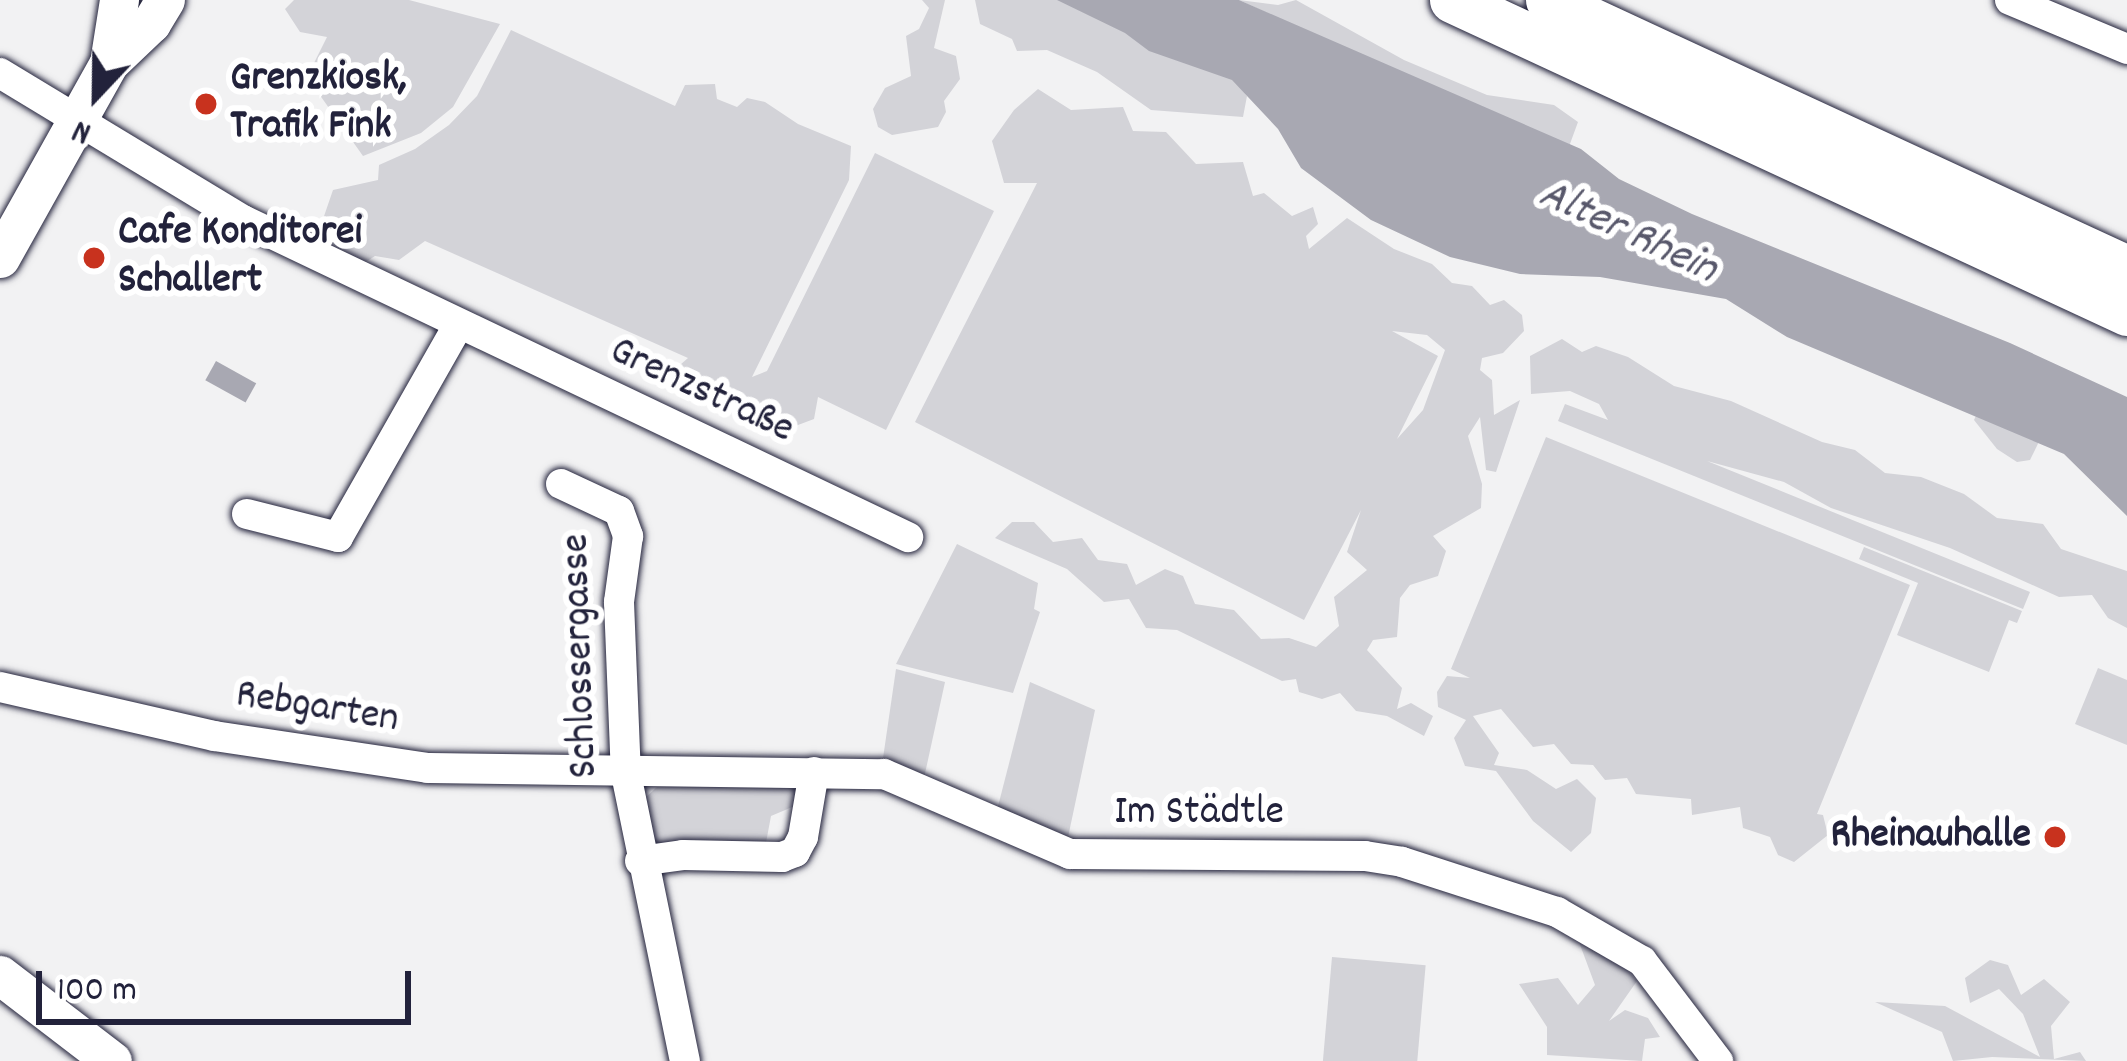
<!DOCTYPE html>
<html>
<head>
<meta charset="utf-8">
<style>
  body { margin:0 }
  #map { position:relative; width:2127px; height:1061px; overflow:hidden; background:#f2f2f3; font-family:Dekko,sans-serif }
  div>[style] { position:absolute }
  .green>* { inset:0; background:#d3d3d8; transform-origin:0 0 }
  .water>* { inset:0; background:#a8a8b2; transform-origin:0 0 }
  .roads { filter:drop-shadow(0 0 3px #22223b) drop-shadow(0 0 3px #22223b) }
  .minor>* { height:30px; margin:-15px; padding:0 15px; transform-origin:15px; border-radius:15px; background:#fff }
  .major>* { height:39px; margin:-19.5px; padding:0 19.5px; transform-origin:19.5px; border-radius:19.5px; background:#fff }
  .highway>* { height:45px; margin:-22.5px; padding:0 22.5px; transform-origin:22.5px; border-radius:22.5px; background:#fff }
  .dots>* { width:33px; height:33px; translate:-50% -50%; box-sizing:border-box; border:6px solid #fff; border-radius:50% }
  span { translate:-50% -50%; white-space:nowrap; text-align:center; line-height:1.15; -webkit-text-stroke:12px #fff; paint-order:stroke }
  .poi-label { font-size:42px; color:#22223b; font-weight:700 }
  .left { translate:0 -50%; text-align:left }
  .right { translate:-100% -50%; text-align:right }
  .street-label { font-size:42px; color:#22223b }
  .water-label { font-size:45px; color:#58586b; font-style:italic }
  .north { position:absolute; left:36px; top:36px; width:120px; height:120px; -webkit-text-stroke:9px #fff; paint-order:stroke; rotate:202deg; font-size:33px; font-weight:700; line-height:48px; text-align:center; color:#22223b }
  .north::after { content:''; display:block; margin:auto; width:42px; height:54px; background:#22223b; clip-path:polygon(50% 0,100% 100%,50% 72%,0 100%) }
  .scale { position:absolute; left:36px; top:971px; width:375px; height:54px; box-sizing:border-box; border:6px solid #22223b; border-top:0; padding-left:15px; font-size:36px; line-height:42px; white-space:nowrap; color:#22223b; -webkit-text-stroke:9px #fff; paint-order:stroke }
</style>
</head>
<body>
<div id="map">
  <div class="green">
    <i style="clip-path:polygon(294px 0,409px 0,500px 24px,453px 107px,421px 133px,363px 156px,307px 77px,327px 37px,300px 32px,285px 9px)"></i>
    <i style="clip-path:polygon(922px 0,945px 0,934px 48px,956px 56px,960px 79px,944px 101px,946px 112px,938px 127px,892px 135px,878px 127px,873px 109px,885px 88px,911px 76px,906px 36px,919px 29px,929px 8px)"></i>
    <i style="clip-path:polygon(975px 0,1102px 0,1231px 76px,1247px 96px,1243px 117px,1151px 110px,1097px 72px,1047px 50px,1017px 51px,1012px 39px,980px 24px)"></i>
    <i style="clip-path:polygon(1239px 0,1278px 5px,1296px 0,1404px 60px,1487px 95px,1554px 105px,1578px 122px,1567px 152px)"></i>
    <i style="clip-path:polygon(511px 30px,675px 106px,685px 85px,715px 84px,717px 99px,737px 107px,747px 98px,765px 102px,798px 124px,851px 146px,849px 180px,752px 377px,767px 371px,875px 153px,994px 211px,886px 430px,818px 397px,814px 419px,782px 431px,774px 417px,755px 421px,747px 408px,681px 390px,680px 365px,688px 358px,425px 241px,399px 260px,375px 256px,358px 267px,312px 251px,333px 190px,378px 180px,379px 165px,415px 149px,449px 125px,477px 96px)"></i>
    <i style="clip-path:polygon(evenodd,1038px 89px,1071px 110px,1123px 107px,1133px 131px,1166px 132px,1196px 164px,1243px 162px,1253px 196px,1264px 193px,1292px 216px,1313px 207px,1318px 224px,1306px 236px,1309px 249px,1347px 218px,1394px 249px,1432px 264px,1452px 283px,1472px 286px,1490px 305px,1504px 300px,1522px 315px,1524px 331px,1503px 353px,1482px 358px,1480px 370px,1492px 380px,1494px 415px,1520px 400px,1496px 472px,1486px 470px,1480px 417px,1468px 436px,1482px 484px,1481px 508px,1433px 536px,1446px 551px,1438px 576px,1410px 585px,1400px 598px,1397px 637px,1373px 640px,1367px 650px,1402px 688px,1397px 709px,1411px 703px,1433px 716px,1424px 736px,1387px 716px,1356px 711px,1340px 693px,1322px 699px,1299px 692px,1296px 679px,1282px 681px,1177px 630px,1146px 628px,1129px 599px,1104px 602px,1067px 569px,995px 538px,1012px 522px,1034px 522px,1053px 542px,1082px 538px,1098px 560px,1127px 564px,1136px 585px,1165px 569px,1183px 576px,1195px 604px,1234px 610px,1261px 639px,1289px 638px,1316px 647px,1339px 626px,1334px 597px,1367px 570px,1347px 552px,1361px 510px,1304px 620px,915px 422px,1037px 183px,1004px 183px,992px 141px,1014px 110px,1038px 89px,1392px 331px,1427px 335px,1445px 350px,1423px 410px,1397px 439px,1438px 356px,1392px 331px)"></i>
    <i style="clip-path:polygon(1562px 339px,1582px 352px,1596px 346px,1628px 357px,1674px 386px,1731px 401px,1822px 442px,1855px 450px,1885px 473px,1921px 477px,1964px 494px,1997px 518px,2043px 524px,2061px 549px,2127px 571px,2127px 628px,2108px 618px,2092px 595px,2059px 597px,1950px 548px,1831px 508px,1784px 482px,1707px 461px,2030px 592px,2023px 609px,1558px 421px,1565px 404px,1608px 420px,1599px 404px,1570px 391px,1531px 394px,1530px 356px)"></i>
    <i style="clip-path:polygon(1985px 396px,2049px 421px,2030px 460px,2017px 462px,1997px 449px,1974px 420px)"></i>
    <i style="clip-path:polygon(1546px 437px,1910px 585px,1817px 814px,1823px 815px,1828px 835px,1794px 862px,1778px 855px,1770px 837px,1743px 828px,1740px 807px,1692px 815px,1691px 799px,1636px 794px,1627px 778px,1605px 780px,1593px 765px,1571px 764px,1554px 744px,1533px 747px,1501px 709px,1473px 716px,1499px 753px,1494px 765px,1527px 770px,1556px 789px,1577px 779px,1596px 798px,1591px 833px,1571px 852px,1533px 821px,1496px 771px,1465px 766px,1454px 738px,1466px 720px,1438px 707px,1437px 692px,1447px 676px,1470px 678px,1451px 669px)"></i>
    <i style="clip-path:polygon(957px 544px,1038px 583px,1034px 609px,1040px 612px,1013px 693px,896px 664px)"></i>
    <i style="clip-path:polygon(1864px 547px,2022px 611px,2017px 623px,2009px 620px,1989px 672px,1897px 635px,1918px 583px,1859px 559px)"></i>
    <i style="clip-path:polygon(2098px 668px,2127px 680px,2127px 745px,2075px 724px)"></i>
    <i style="clip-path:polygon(896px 669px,945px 682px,924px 778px,882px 765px)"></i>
    <i style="clip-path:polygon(1030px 682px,1095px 710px,1067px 842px,996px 814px)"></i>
    <i style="clip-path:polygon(802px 786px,797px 805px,771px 816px,765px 848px,648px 847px,644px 799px,657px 787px)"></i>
    <i style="clip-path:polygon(1579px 942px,1620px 963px,1637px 981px,1609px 1021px,1625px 1010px,1648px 1018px,1660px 1037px,1645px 1039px,1642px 1061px,1547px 1055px,1547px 1027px,1519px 984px,1558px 978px,1578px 1005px,1595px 985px)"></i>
    <i style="left:1332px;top:957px;width:94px;height:105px;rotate:5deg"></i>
    <i style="clip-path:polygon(1990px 960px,2008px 965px,2021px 995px,2044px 979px,2070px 1002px,2051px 1026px,2054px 1059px,2080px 1052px,2086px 1061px,1992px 1057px,1953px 1061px,1942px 1032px,1875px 1002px,1945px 1006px,2040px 1057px,2023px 1014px,1999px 989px,1970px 1003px,1965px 978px)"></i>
  </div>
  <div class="water">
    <i style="clip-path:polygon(1057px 0,1239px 0,1581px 149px,1619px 179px,1692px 214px,2010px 343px,2127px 397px,2127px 516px,2064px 454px,1787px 337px,1726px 299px,1600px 277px,1520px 274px,1450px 257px,1371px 220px,1301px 168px,1278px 129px,1232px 80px,1149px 51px,1125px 33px)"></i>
    <i style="left:216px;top:361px;width:46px;height:22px;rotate:29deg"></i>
  </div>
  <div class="roads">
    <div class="minor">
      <i style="left:2010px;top:0;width:127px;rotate:22.7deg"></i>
      <i style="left:0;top:73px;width:284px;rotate:31.2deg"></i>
      <i style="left:243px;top:220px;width:737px;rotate:25.49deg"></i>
      <i style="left:561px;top:484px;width:64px;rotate:25deg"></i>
      <i style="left:619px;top:511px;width:27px;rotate:70deg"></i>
      <i style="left:628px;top:536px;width:67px;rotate:97.8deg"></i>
      <i style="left:619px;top:602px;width:172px;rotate:87.7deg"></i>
      <i style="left:626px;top:774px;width:293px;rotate:78.4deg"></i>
      <i style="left:247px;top:514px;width:94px;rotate:14.2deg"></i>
      <i style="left:338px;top:537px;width:243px;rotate:-60.4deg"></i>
      <i style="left:0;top:687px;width:220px;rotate:12.9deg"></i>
      <i style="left:214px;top:736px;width:215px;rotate:8.5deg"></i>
      <i style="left:427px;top:768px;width:457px;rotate:0.8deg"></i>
      <i style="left:884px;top:774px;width:202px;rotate:23.3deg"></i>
      <i style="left:1070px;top:854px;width:295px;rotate:0.4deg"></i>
      <i style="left:1365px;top:856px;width:37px;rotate:9deg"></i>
      <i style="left:1402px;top:862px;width:163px;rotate:17.9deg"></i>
      <i style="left:1557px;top:912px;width:98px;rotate:30deg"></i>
      <i style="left:1642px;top:961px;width:126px;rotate:52.8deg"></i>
      <i style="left:640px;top:861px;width:43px;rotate:-7.9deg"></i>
      <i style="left:683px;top:855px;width:99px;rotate:1.2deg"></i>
      <i style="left:782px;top:857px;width:14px;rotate:-21deg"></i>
      <i style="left:795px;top:852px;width:17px;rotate:-62deg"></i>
      <i style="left:803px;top:837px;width:66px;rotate:-80.4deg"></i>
    </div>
    <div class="major">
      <i style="left:109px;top:63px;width:64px;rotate:-81deg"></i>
      <i style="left:0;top:258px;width:223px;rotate:-60.8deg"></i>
      <i style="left:109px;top:63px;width:58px;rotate:-43.6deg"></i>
      <i style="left:151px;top:23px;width:27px;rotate:-59deg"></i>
      <i style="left:0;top:975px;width:141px;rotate:37.5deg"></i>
    </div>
    <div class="highway">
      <i style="left:1452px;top:0;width:744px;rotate:24.88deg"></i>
      <i style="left:1548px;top:0;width:638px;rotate:24.84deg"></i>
    </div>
  </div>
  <div class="dots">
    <i style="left:206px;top:104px;background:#c8321e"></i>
    <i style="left:94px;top:258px;background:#c8321e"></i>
    <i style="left:2055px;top:837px;background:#c8321e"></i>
  </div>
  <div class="poi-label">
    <span class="left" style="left:230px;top:104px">Grenzkiosk,<br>Trafik Fink</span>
    <span class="left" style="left:118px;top:258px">Cafe Konditorei<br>Schallert</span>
    <span class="right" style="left:2031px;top:837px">Rheinauhalle</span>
  </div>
  <div class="street-label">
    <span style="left:701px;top:392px;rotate:25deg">Grenzstraße</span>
    <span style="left:582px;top:656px;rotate:-92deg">Schlossergasse</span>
    <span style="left:317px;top:709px;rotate:9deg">Rebgarten</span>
    <span style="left:1199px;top:814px">Im Städtle</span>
  </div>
  <div class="water-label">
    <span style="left:1627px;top:234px;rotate:25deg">Alter Rhein</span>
  </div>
  <div class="north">N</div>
  <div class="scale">100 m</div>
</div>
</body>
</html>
